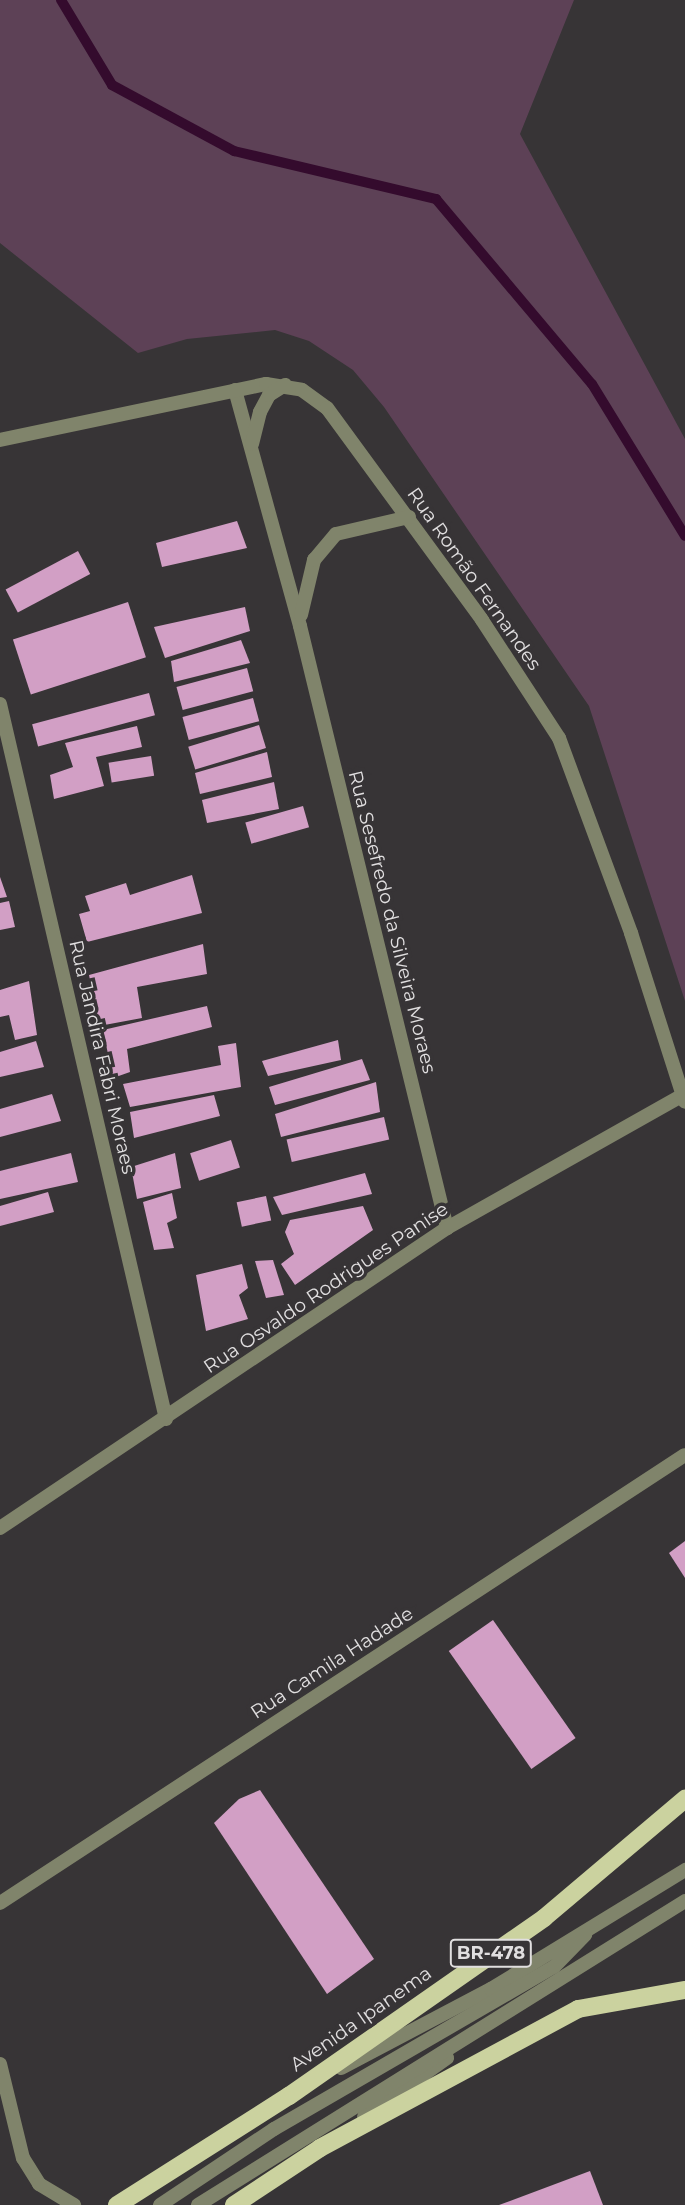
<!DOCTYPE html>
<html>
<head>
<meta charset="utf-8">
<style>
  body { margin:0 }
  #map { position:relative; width:685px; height:2205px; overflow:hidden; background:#373436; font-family:Montserrat,sans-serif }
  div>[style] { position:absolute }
  .green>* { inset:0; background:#5d4156 }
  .stream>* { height:10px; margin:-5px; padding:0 5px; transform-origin:5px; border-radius:5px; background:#340b2d }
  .building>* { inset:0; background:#d29fc5; transform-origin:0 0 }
  .lane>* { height:14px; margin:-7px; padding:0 7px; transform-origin:7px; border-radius:7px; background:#80846b }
  .street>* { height:14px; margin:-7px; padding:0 7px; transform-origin:7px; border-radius:7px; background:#80846b }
  .primary>* { height:18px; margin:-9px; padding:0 9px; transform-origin:9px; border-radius:9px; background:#cbd29f }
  span { translate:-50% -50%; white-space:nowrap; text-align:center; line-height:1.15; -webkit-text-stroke:7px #373436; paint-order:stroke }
  .shield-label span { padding:2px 5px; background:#373436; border:2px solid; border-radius:5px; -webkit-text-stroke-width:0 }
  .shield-label { font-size:18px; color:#e1dfe0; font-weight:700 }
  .street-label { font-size:19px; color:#e1dfe0 }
</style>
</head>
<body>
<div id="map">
  <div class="green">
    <i style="clip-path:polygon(0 0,574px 0,520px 134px,685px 439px,685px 1001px,589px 706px,384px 407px,353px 370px,309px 341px,275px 330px,187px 339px,138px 353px,0 243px)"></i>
  </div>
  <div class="stream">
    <i style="left:61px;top:0;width:99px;rotate:59deg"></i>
    <i style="left:112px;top:85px;width:139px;rotate:28.4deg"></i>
    <i style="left:234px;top:151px;width:208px;rotate:13.4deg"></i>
    <i style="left:436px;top:199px;width:242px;rotate:49.9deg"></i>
    <i style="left:592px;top:384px;width:178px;rotate:58.5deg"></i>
  </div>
  <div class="building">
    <i style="clip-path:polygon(237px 521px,247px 548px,162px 567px,156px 543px)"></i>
    <i style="left:78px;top:551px;width:26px;height:82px;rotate:62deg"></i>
    <i style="left:128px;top:602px;width:58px;height:121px;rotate:72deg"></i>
    <i style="clip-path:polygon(245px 607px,250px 631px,165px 658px,154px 627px)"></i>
    <i style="clip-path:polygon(241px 640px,250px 663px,174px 682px,171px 661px)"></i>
    <i style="left:247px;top:668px;width:24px;height:73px;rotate:75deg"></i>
    <i style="left:149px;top:693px;width:23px;height:121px;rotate:75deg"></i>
    <i style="left:253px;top:698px;width:24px;height:73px;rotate:75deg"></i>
    <i style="left:259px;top:725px;width:24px;height:74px;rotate:73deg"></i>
    <i style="clip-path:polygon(137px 726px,142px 747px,96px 757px,104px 786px,54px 799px,50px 775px,73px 767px,65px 743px)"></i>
    <i style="clip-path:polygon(267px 752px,272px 777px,200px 794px,195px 773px)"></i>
    <i style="left:151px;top:756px;width:20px;height:43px;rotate:81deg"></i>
    <i style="clip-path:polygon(274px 782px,279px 809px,207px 823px,202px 800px)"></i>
    <i style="left:303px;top:806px;width:22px;height:60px;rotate:74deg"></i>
    <i style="clip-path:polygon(192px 875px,202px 913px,87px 942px,79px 914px,90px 911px,85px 896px,126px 883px,130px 895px)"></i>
    <i style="clip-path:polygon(0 877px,7px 897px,0 898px)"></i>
    <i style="clip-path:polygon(9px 901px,15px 927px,0 930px,0 903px)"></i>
    <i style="clip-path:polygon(203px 944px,207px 974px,137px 987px,142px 1018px,99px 1026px,89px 975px)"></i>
    <i style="clip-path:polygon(29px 981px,37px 1035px,15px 1040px,9px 1015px,0 1017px,0 990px)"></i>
    <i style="clip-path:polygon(207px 1006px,212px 1027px,127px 1049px,130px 1072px,113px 1078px,103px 1030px)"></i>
    <i style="clip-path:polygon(338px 1040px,341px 1060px,268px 1076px,262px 1061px)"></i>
    <i style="clip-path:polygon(36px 1041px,44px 1067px,0 1077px,0 1052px)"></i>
    <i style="clip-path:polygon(236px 1043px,241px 1087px,130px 1107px,123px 1084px,221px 1065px,218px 1046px)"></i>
    <i style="clip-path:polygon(362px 1059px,370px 1080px,275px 1105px,269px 1087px)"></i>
    <i style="clip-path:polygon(376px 1082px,380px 1112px,281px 1137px,275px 1114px)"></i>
    <i style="clip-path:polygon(52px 1094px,61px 1121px,0 1137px,0 1109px)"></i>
    <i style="clip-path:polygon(214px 1095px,220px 1116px,134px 1138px,130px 1112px)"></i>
    <i style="left:384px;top:1117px;width:23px;height:100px;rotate:77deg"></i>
    <i style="left:231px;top:1140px;width:29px;height:43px;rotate:72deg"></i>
    <i style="clip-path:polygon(71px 1153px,78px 1182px,0 1199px,0 1171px)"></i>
    <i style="clip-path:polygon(175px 1153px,181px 1188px,137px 1199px,131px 1167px)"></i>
    <i style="clip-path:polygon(365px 1173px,372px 1194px,282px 1215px,273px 1197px)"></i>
    <i style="clip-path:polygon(48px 1192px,54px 1212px,0 1226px,0 1206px)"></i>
    <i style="clip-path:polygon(172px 1193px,177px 1218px,167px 1223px,174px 1248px,154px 1250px,143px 1202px)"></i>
    <i style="left:266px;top:1196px;width:25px;height:30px;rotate:78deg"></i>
    <i style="clip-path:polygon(363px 1206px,373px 1230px,295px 1285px,281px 1264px,294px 1254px,285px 1232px,290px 1220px)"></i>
    <i style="clip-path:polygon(273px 1260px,284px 1295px,266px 1298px,255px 1261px)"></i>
    <i style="clip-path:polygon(242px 1264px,248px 1288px,239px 1295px,248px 1319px,206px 1331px,196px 1275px)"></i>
    <i style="clip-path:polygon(685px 1541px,685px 1578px,669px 1553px)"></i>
    <i style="left:493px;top:1620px;width:144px;height:54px;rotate:55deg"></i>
    <i style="clip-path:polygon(260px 1790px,374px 1959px,327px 1994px,214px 1823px,239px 1799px)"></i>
    <i style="clip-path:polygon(590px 2171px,603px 2205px,499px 2205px)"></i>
  </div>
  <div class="lane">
    <i style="left:341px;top:2068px;width:170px;rotate:-27.8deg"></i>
    <i style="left:491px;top:1989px;width:228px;rotate:-31.5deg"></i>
    <i style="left:364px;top:2117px;width:102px;rotate:-35.4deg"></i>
    <i style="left:160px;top:2205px;width:137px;rotate:-33.7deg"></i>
    <i style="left:274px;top:2129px;width:323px;rotate:-30.1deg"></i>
    <i style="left:554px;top:1967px;width:45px;rotate:-45.9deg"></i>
    <i style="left:198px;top:2205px;width:574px;rotate:-31.97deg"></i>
  </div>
  <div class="street">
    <i style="left:235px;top:390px;width:245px;rotate:74.6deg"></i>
    <i style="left:300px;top:626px;width:620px;rotate:76.28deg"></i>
    <i style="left:0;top:440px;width:272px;rotate:-11.9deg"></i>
    <i style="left:266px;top:384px;width:36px;rotate:9deg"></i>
    <i style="left:302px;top:390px;width:31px;rotate:36deg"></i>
    <i style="left:327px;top:408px;width:263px;rotate:53.8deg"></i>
    <i style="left:482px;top:620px;width:141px;rotate:56.9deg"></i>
    <i style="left:559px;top:738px;width:208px;rotate:69.7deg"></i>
    <i style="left:631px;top:933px;width:177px;rotate:72.3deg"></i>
    <i style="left:252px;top:444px;width:33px;rotate:-76deg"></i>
    <i style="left:260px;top:412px;width:19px;rotate:-62deg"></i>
    <i style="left:269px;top:395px;width:19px;rotate:-32deg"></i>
    <i style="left:301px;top:615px;width:57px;rotate:-76.7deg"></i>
    <i style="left:314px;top:560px;width:34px;rotate:-50deg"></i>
    <i style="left:336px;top:534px;width:75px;rotate:-13.1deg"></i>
    <i style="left:0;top:704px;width:734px;rotate:76.93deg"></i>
    <i style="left:0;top:1528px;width:538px;rotate:-33.87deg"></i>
    <i style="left:447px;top:1228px;width:271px;rotate:-29.4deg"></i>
    <i style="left:0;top:1903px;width:818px;rotate:-33.19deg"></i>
    <i style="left:0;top:2064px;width:97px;rotate:76.3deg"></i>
    <i style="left:23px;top:2158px;width:31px;rotate:58deg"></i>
    <i style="left:39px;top:2184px;width:41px;rotate:31deg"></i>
  </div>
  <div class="primary">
    <i style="left:117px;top:2205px;width:204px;rotate:-32.4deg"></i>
    <i style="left:289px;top:2096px;width:311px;rotate:-34.9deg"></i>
    <i style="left:544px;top:1918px;width:185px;rotate:-40.2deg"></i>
    <i style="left:234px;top:2205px;width:103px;rotate:-33.5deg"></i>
    <i style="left:320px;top:2148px;width:293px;rotate:-28.3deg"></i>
    <i style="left:578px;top:2009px;width:109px;rotate:-10.1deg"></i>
  </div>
  <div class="shield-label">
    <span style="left:491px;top:1953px">BR-478</span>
  </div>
  <div class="street-label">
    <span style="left:474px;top:579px;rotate:55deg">Rua Romão Fernandes</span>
    <span style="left:392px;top:922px;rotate:76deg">Rua Sesefredo da Silveira Moraes</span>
    <span style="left:102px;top:1057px;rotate:77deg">Rua Jandira Fabri Moraes</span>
    <span style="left:326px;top:1288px;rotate:-34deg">Rua Osvaldo Rodrigues Panise</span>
    <span style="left:332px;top:1663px;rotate:-33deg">Rua Camila Hadade</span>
    <span style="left:361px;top:2019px;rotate:-35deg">Avenida Ipanema</span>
  </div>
</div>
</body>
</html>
